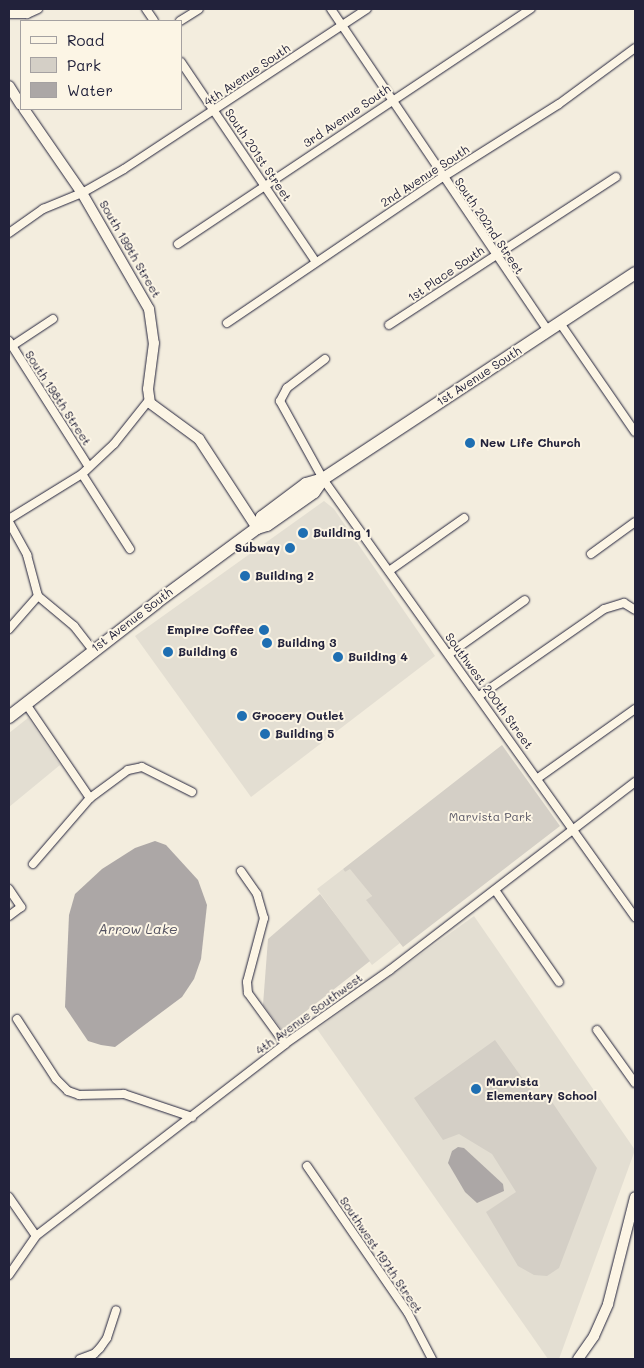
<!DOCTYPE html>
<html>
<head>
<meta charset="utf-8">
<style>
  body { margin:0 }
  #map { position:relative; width:644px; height:1368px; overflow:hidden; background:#f3edde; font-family:Mali,sans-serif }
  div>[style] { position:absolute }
  .built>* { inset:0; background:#e3ded2 }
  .green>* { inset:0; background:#d4cfc6 }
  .water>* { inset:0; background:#aca7a6 }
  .roads { filter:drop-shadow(0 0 1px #22223b) drop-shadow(0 0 1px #22223b) }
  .minor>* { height:8px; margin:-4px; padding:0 4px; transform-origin:4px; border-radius:4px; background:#fcf5e5 }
  .tertiary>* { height:10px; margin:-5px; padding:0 5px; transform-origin:5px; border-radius:5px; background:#fcf5e5 }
  .primary>* { height:12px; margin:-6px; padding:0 6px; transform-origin:6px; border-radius:6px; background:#fcf5e5 }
  .dots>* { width:14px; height:14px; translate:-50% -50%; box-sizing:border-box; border:2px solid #fcf5e5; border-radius:50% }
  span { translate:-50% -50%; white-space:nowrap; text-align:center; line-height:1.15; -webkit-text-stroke:4px #fcf5e5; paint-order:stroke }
  .street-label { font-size:12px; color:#22223b }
  .poi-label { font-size:12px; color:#22223b; font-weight:700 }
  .left { translate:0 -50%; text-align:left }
  .right { translate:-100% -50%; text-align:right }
  .park-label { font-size:12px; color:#575665 }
  .water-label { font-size:14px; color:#525160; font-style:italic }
  .frame { position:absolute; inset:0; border:10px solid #22223b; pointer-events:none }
  .legend { position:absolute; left:20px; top:20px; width:162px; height:90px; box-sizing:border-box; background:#fcf5e5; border:1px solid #a5a1a1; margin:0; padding:6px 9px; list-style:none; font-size:15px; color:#22223b }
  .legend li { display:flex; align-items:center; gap:10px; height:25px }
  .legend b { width:25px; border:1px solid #a5a1a1 }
</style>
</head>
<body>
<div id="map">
  <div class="built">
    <i style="clip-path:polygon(324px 501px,334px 509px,435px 656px,251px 797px,135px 636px)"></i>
    <i style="clip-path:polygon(28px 718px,60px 765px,9px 807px,9px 733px)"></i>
    <i style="clip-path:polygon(350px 868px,372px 896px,367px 901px,400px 943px,372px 965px,317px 889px,343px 869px,345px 872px)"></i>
    <i style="clip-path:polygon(474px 916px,635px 1150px,559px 1359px,548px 1359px,317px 1029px)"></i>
  </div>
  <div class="green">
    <i style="clip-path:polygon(502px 745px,560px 826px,403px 947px,366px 900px,372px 896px,350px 869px,345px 872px,343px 869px)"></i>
    <i style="clip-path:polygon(320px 894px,370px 961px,282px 1030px,263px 1005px,268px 939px)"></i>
    <i style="clip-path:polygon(495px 1040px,538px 1100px,552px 1102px,597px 1168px,559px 1268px,547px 1276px,534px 1275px,518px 1266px,486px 1212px,516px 1192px,492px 1154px,459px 1134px,443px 1140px,414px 1098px)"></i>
  </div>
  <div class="water">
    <i style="clip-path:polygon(155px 841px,166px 845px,198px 880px,207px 905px,201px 959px,194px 979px,182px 997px,115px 1047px,101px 1045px,88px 1041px,65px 1007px,69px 915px,75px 894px,102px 869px,135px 848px)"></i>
    <i style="clip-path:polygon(458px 1147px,464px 1148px,503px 1184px,504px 1191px,477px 1203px,465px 1192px,448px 1163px,452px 1151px)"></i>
  </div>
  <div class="roads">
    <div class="minor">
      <i style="left:146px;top:9px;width:14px;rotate:56deg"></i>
      <i style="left:331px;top:9px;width:388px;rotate:56deg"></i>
      <i style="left:9px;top:14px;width:18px"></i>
      <i style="left:27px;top:14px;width:12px;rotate:-24deg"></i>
      <i style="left:180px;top:21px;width:22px;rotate:-32deg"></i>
      <i style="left:181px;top:62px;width:241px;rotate:56deg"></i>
      <i style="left:9px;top:233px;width:42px;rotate:-35.2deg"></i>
      <i style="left:43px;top:209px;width:42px;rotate:-22.3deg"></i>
      <i style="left:82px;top:193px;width:48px;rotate:-29.7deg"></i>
      <i style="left:124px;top:169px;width:291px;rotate:-33.4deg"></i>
      <i style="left:178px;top:244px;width:424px;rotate:-33.7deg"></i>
      <i style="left:227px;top:323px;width:261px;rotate:-34.1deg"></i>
      <i style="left:443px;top:177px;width:137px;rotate:-32.2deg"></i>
      <i style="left:559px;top:104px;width:94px;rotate:-36.4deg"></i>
      <i style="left:560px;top:323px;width:132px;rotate:55.5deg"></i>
      <i style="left:389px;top:325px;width:271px;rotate:-33.1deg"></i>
      <i style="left:9px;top:341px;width:149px;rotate:57.6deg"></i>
      <i style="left:12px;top:346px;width:49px;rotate:-33.4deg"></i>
      <i style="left:325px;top:359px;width:48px;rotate:142.7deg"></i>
      <i style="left:287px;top:388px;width:15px;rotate:118deg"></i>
      <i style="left:280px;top:401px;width:89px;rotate:61.1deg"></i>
      <i style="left:323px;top:479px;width:538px;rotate:54.54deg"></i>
      <i style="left:82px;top:474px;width:89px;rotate:57.4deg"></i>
      <i style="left:9px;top:519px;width:86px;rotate:-31.7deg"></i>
      <i style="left:82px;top:474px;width:44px;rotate:-43.2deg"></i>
      <i style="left:114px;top:444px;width:56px;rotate:-51.5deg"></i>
      <i style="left:9px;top:522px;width:38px;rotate:61deg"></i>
      <i style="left:27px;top:555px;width:42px;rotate:75deg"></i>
      <i style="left:38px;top:596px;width:47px;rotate:39.8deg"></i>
      <i style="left:74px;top:626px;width:29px;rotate:52deg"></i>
      <i style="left:591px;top:554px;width:54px;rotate:-36deg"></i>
      <i style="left:389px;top:571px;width:92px;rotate:-35.2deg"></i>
      <i style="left:9px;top:629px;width:44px;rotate:-48.7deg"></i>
      <i style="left:449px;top:654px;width:93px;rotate:-35.4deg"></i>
      <i style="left:479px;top:696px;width:152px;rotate:-34.8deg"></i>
      <i style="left:604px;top:609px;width:21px;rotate:-17deg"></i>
      <i style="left:624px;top:603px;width:13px;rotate:32deg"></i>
      <i style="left:26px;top:704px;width:114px;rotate:55.8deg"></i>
      <i style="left:538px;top:778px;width:119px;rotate:-35.4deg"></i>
      <i style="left:33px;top:864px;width:87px;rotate:-49.2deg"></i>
      <i style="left:90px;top:798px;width:47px;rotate:-36.4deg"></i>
      <i style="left:128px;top:770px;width:14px;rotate:-12deg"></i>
      <i style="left:142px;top:767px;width:56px;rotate:26.6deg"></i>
      <i style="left:241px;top:871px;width:28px;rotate:55deg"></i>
      <i style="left:257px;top:894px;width:25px;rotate:74deg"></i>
      <i style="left:264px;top:918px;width:66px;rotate:104.9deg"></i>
      <i style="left:247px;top:982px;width:11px;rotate:85deg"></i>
      <i style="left:248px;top:993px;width:63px;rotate:54deg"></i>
      <i style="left:9px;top:889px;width:22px;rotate:56deg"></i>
      <i style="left:21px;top:907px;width:15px;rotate:143deg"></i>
      <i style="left:495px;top:890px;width:112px;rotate:55.2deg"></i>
      <i style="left:17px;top:1019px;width:72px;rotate:57deg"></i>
      <i style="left:56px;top:1079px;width:17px;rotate:45deg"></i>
      <i style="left:68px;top:1091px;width:12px;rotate:20deg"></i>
      <i style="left:79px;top:1095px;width:45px;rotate:-1.3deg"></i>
      <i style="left:124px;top:1094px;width:72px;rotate:18.7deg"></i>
      <i style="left:597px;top:1030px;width:65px;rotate:54.4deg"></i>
      <i style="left:307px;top:1166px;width:178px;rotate:55.5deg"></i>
      <i style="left:408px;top:1313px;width:52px;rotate:62.4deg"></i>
      <i style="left:9px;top:1197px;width:47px;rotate:55.3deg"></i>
      <i style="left:9px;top:1275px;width:47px;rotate:-55.3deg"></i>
      <i style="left:36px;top:1236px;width:314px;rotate:-37.6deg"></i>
      <i style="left:285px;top:1044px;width:128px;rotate:-35.2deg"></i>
      <i style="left:390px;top:970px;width:309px;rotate:-37.5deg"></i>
      <i style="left:80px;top:1359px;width:15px;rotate:-20deg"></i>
      <i style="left:94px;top:1354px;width:8px;rotate:-45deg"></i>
      <i style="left:100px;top:1348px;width:12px;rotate:-55deg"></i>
      <i style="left:107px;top:1338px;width:29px;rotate:-72deg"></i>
    </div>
    <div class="tertiary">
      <i style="left:9px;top:86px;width:22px;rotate:58deg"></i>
      <i style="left:24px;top:109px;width:102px;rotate:55.4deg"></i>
      <i style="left:82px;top:193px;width:134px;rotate:60deg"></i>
      <i style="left:149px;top:309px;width:34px;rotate:82deg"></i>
      <i style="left:154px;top:343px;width:46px;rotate:97.4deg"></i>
      <i style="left:148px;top:389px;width:14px;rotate:82deg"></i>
      <i style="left:150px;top:403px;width:61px;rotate:36.3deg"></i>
      <i style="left:199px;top:439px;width:106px;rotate:56.9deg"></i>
      <i style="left:578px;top:1359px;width:28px;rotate:-55deg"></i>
      <i style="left:594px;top:1336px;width:35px;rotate:-66deg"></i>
      <i style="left:608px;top:1304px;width:110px;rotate:-75.8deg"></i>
    </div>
    <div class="primary">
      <i style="left:257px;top:528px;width:12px;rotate:-66deg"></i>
      <i style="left:262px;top:517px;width:55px;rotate:-36.9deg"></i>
      <i style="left:306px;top:484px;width:18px;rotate:-16deg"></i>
      <i style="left:323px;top:479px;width:374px;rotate:-33.4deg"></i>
      <i style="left:9px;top:717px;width:187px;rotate:-37.8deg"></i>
      <i style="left:157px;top:602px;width:124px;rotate:-36.5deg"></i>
      <i style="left:257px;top:528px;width:10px;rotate:-17deg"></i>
      <i style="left:267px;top:525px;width:57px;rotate:-35.1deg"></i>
      <i style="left:314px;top:492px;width:16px;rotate:-55deg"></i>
    </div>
  </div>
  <div class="dots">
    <i style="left:470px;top:443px;background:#1f6fb2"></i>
    <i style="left:303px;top:533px;background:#1f6fb2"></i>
    <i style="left:290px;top:548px;background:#1f6fb2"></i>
    <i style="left:245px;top:576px;background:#1f6fb2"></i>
    <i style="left:264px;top:630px;background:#1f6fb2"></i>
    <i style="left:267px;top:643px;background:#1f6fb2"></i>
    <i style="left:168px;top:652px;background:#1f6fb2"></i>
    <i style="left:338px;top:657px;background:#1f6fb2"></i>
    <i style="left:242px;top:716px;background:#1f6fb2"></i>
    <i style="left:265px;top:734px;background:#1f6fb2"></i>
    <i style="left:476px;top:1089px;background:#1f6fb2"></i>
  </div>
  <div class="street-label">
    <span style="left:247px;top:75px;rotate:-34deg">4th Avenue South</span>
    <span style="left:347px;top:116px;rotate:-34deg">3rd Avenue South</span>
    <span style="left:258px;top:155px;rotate:56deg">South 201st Street</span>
    <span style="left:425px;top:176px;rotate:-33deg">2nd Avenue South</span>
    <span style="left:489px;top:226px;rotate:56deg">South 202nd Street</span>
    <span style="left:130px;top:249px;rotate:60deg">South 199th Street</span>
    <span style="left:446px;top:274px;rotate:-34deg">1st Place South</span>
    <span style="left:479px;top:376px;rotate:-33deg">1st Avenue South</span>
    <span style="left:58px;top:398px;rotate:57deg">South 198th Street</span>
    <span style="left:132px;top:620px;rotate:-37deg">1st Avenue South</span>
    <span style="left:489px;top:691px;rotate:54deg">Southwest 200th Street</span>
    <span style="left:309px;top:1014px;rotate:-36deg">4th Avenue Southwest</span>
    <span style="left:381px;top:1255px;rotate:56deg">Southwest 197th Street</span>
  </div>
  <div class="poi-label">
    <span class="left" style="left:480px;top:443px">New Life Church</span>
    <span class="left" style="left:313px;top:533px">Building 1</span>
    <span class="right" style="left:280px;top:548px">Subway</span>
    <span class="left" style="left:255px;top:576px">Building 2</span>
    <span class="right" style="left:254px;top:630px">Empire Coffee</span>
    <span class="left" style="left:277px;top:643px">Building 3</span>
    <span class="left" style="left:178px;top:652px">Building 6</span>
    <span class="left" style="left:348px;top:657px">Building 4</span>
    <span class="left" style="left:252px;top:716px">Grocery Outlet</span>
    <span class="left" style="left:275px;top:734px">Building 5</span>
    <span class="left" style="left:486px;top:1089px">Marvista<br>Elementary School</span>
  </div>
  <div class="park-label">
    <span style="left:490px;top:817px">Marvista Park</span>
  </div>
  <div class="water-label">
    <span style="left:138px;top:929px">Arrow Lake</span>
  </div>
  <div class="frame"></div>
  <ul class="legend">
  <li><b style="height:6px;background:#fcf5e5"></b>Road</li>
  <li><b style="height:14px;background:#d4cfc6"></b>Park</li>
  <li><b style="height:14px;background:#aca7a6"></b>Water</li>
  </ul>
</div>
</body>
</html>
